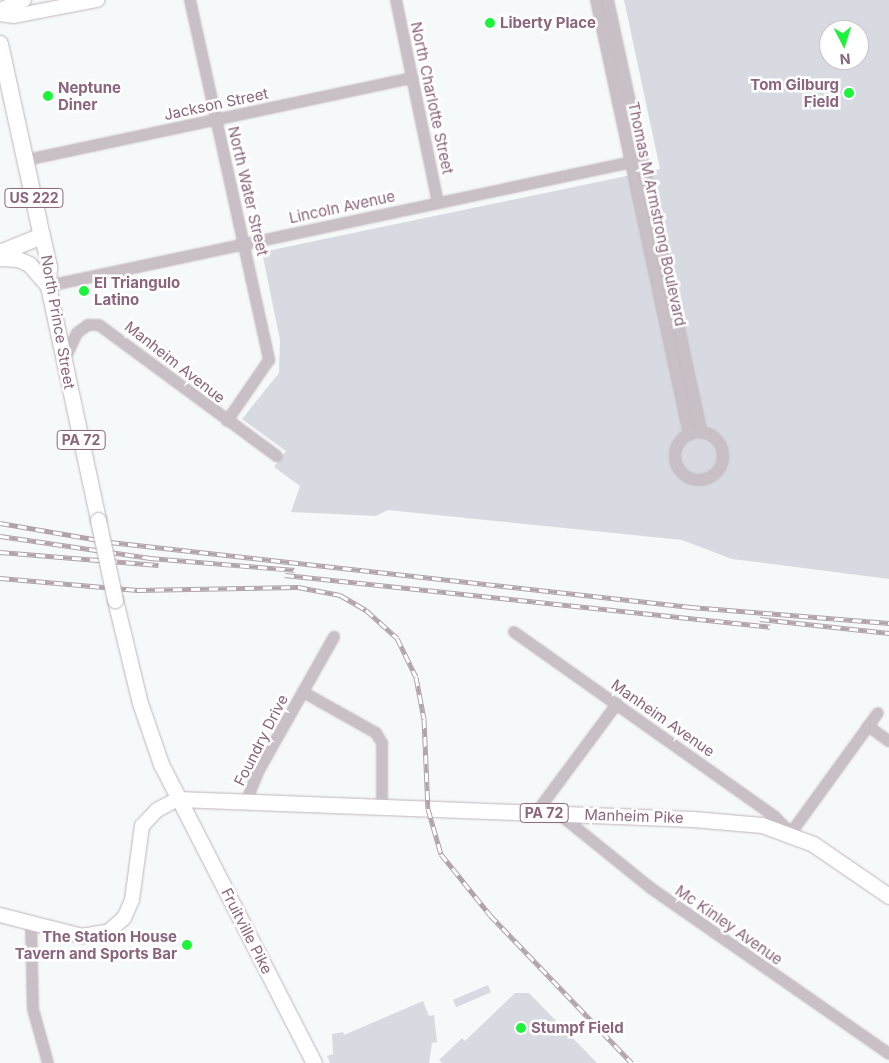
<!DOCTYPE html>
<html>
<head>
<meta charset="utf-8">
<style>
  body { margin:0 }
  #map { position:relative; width:889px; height:1063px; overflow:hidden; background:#f6f9f9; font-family:Inter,sans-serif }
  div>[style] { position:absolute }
  .green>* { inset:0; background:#d7dbe1; transform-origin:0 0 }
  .roads { filter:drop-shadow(0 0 1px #c0b4bc) drop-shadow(0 0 1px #c0b4bc) }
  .minor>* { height:10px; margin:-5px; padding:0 5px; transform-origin:5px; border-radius:5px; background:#c9bfc6 }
  .minor>.ring { margin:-5px; padding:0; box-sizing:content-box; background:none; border:10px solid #c9bfc6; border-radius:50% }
  .secondary>* { height:14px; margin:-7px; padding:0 7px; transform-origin:7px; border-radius:7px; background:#fff }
  .primary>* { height:15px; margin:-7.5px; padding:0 7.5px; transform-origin:7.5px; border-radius:7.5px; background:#fff }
  .trunk>* { height:16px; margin:-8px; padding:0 8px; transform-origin:8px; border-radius:8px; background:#fff }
  .rail>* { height:5px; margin-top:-2.5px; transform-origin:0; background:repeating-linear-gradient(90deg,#fff 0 9px,#b1a2ac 0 18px); box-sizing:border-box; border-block:1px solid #b1a2ac }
  .bridges { filter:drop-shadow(0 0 1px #beb3ba) drop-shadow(0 0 1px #beb3ba) }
  .primary-bridge>* { height:15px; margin:-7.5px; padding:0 7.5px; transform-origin:7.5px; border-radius:7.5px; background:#fff }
  .dots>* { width:14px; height:14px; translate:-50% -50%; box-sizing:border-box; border:2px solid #fff; border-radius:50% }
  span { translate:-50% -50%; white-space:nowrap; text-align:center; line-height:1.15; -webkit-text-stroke:5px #fff; paint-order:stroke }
  .shield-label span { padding:1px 4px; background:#fff; border:1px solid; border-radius:4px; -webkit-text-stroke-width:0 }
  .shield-label { font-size:14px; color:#8a657d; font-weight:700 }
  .poi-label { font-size:15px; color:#8a657d; font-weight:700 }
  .left { translate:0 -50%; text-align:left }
  .right { translate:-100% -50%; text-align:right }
  .street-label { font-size:15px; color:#8a657d }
  .north { position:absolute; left:819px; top:20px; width:50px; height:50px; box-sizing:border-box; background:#fff; border:1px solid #d0c1cb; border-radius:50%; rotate:175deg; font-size:14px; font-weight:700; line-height:20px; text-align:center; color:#8a657d }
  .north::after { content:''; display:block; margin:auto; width:18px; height:22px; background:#1bf439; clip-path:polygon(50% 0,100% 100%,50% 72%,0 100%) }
</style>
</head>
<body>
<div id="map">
  <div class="green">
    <i style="clip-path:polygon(evenodd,624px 0,889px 0,889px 579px,732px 559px,682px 540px,388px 510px,376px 516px,291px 512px,300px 486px,274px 467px,286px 451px,242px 419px,279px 373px,280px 340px,262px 252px,660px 169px,624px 0,829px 30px,859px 30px,859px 60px,829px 60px,829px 30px)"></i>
    <i style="left:488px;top:985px;width:8px;height:38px;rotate:67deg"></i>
    <i style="clip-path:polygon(515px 993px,529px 993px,597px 1063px,442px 1063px,439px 1060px,462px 1038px,465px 1041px)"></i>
    <i style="clip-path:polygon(423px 1001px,429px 1016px,434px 1015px,437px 1042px,432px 1043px,429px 1063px,330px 1063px,327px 1056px,333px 1054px,332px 1034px,343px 1032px,344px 1035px)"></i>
  </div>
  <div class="roads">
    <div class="minor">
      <i style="left:190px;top:0;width:369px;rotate:77.6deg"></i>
      <i style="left:269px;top:360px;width:74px;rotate:124.5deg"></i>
      <i style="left:396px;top:0;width:206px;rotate:78.3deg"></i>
      <i style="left:596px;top:0;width:445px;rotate:77.9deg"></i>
      <i style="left:608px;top:0;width:443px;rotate:77.8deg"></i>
      <i style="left:26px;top:160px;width:395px;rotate:-12deg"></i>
      <i style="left:48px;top:286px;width:607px;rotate:-11.98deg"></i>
      <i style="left:64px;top:361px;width:31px;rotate:-65deg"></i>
      <i style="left:77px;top:333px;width:14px;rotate:-36deg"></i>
      <i style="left:88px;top:325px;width:11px"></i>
      <i style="left:99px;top:325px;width:221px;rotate:36.4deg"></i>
      <i class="ring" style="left:675px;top:432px;width:38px;height:38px"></i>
      <i style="left:514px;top:632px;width:320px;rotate:35.3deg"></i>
      <i style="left:775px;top:817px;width:23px;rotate:45deg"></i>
      <i style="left:791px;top:833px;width:148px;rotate:-54.1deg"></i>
      <i style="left:303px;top:692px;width:84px;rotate:29.3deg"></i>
      <i style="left:376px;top:733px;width:12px;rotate:59deg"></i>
      <i style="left:382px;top:743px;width:64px;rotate:90deg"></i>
      <i style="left:868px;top:726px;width:26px;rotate:36deg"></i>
      <i style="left:246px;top:802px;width:35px;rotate:-68deg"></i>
      <i style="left:259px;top:770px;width:153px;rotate:-60.6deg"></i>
      <i style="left:536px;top:813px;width:136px;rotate:-53.4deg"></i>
      <i style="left:559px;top:814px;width:119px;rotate:38.9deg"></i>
      <i style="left:652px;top:889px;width:289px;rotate:34.8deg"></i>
      <i style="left:31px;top:923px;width:86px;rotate:88.7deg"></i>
      <i style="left:33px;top:1009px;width:56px;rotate:74.5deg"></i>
    </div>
    <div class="secondary">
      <i style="left:0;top:10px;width:26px;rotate:-23deg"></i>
      <i style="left:0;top:14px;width:14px;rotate:8deg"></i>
      <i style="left:14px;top:16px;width:85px;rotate:-10.9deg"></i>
      <i style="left:0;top:915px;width:85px;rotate:14.4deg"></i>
      <i style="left:82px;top:936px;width:27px;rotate:-10deg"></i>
      <i style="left:109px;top:931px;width:20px;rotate:-41deg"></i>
      <i style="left:124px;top:918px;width:20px;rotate:-66deg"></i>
      <i style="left:132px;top:900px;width:75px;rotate:-82.3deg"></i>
      <i style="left:142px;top:826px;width:22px;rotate:-47deg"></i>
      <i style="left:157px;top:810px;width:24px;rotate:-28deg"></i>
    </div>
    <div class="primary">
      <i style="left:42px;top:236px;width:32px;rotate:77deg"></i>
      <i style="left:49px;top:267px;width:19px;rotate:93deg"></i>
      <i style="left:48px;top:286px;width:239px;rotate:77.9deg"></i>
      <i style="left:0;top:258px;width:18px;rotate:3deg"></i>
      <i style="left:18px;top:259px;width:12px;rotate:24deg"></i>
      <i style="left:29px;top:264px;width:29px;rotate:49deg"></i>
      <i style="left:115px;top:600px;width:106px;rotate:76.4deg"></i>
      <i style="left:140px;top:703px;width:65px;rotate:71deg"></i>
      <i style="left:161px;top:764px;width:336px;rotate:62.9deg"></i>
      <i style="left:178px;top:799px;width:515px;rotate:2.22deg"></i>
      <i style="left:693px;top:819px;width:69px;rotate:5deg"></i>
      <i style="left:762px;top:825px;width:54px;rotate:20.4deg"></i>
      <i style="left:813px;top:844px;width:92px;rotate:34.4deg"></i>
    </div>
    <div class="trunk">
      <i style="left:0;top:44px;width:197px;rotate:77.7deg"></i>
      <i style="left:42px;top:236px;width:45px;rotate:158deg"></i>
    </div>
  </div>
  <div class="rail">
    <i style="left:0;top:523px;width:112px;rotate:9.8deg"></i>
    <i style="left:110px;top:542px;width:585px;rotate:6.38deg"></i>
    <i style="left:691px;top:607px;width:199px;rotate:4.6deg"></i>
    <i style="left:0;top:536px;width:152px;rotate:8.3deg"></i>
    <i style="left:150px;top:558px;width:145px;rotate:4.7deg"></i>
    <i style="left:0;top:552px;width:159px;rotate:4.7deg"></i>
    <i style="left:285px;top:575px;width:488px;rotate:6.1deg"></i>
    <i style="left:0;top:578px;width:138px;rotate:5deg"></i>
    <i style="left:137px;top:590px;width:161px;rotate:-1.1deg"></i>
    <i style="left:298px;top:587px;width:43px;rotate:10.8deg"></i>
    <i style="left:340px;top:595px;width:30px;rotate:30deg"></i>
    <i style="left:366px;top:610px;width:42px;rotate:42.1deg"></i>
    <i style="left:397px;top:638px;width:43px;rotate:64deg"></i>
    <i style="left:416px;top:677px;width:43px;rotate:79.2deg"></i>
    <i style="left:424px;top:719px;width:90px;rotate:87.5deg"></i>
    <i style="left:428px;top:809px;width:47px;rotate:73.9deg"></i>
    <i style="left:441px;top:854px;width:78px;rotate:51.2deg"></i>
    <i style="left:490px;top:915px;width:205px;rotate:46.2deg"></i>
    <i style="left:760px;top:619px;width:130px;rotate:6.2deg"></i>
  </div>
  <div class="bridges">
    <div class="primary-bridge">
      <i style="left:98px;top:520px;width:82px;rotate:78deg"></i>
    </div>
  </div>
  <div class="dots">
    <i style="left:490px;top:23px;background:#1bf439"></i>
    <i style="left:849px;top:93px;background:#1bf439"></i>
    <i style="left:48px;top:96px;background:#1bf439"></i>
    <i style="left:84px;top:291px;background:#1bf439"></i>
    <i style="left:187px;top:945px;background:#1bf439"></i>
    <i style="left:521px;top:1028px;background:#1bf439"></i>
  </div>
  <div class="shield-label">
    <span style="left:34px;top:198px">US 222</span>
    <span style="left:81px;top:440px">PA 72</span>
    <span style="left:544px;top:813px">PA 72</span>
  </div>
  <div class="poi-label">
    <span class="left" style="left:500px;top:23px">Liberty Place</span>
    <span class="right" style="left:839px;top:93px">Tom Gilburg<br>Field</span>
    <span class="left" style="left:58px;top:96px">Neptune<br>Diner</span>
    <span class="left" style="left:94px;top:291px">El Triangulo<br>Latino</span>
    <span class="right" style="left:177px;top:945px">The Station House<br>Tavern and Sports Bar</span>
    <span class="left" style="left:531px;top:1028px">Stumpf Field</span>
  </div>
  <div class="street-label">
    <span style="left:432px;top:98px;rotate:78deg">North Charlotte Street</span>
    <span style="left:216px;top:104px;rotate:-12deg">Jackson Street</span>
    <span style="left:248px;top:191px;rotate:77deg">North Water Street</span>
    <span style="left:342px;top:207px;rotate:-12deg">Lincoln Avenue</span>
    <span style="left:657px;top:214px;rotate:78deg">Thomas M Armstrong Boulevard</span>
    <span style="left:58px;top:322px;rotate:80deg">North Prince Street</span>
    <span style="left:175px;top:362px;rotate:38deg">Manheim Avenue</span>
    <span style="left:663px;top:718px;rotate:35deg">Manheim Avenue</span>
    <span style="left:261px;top:740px;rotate:-63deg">Foundry Drive</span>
    <span style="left:634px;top:816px;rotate:2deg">Manheim Pike</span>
    <span style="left:729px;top:925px;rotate:35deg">Mc Kinley Avenue</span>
    <span style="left:247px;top:931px;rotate:63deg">Fruitville Pike</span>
  </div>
  <div class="north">N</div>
</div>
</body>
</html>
